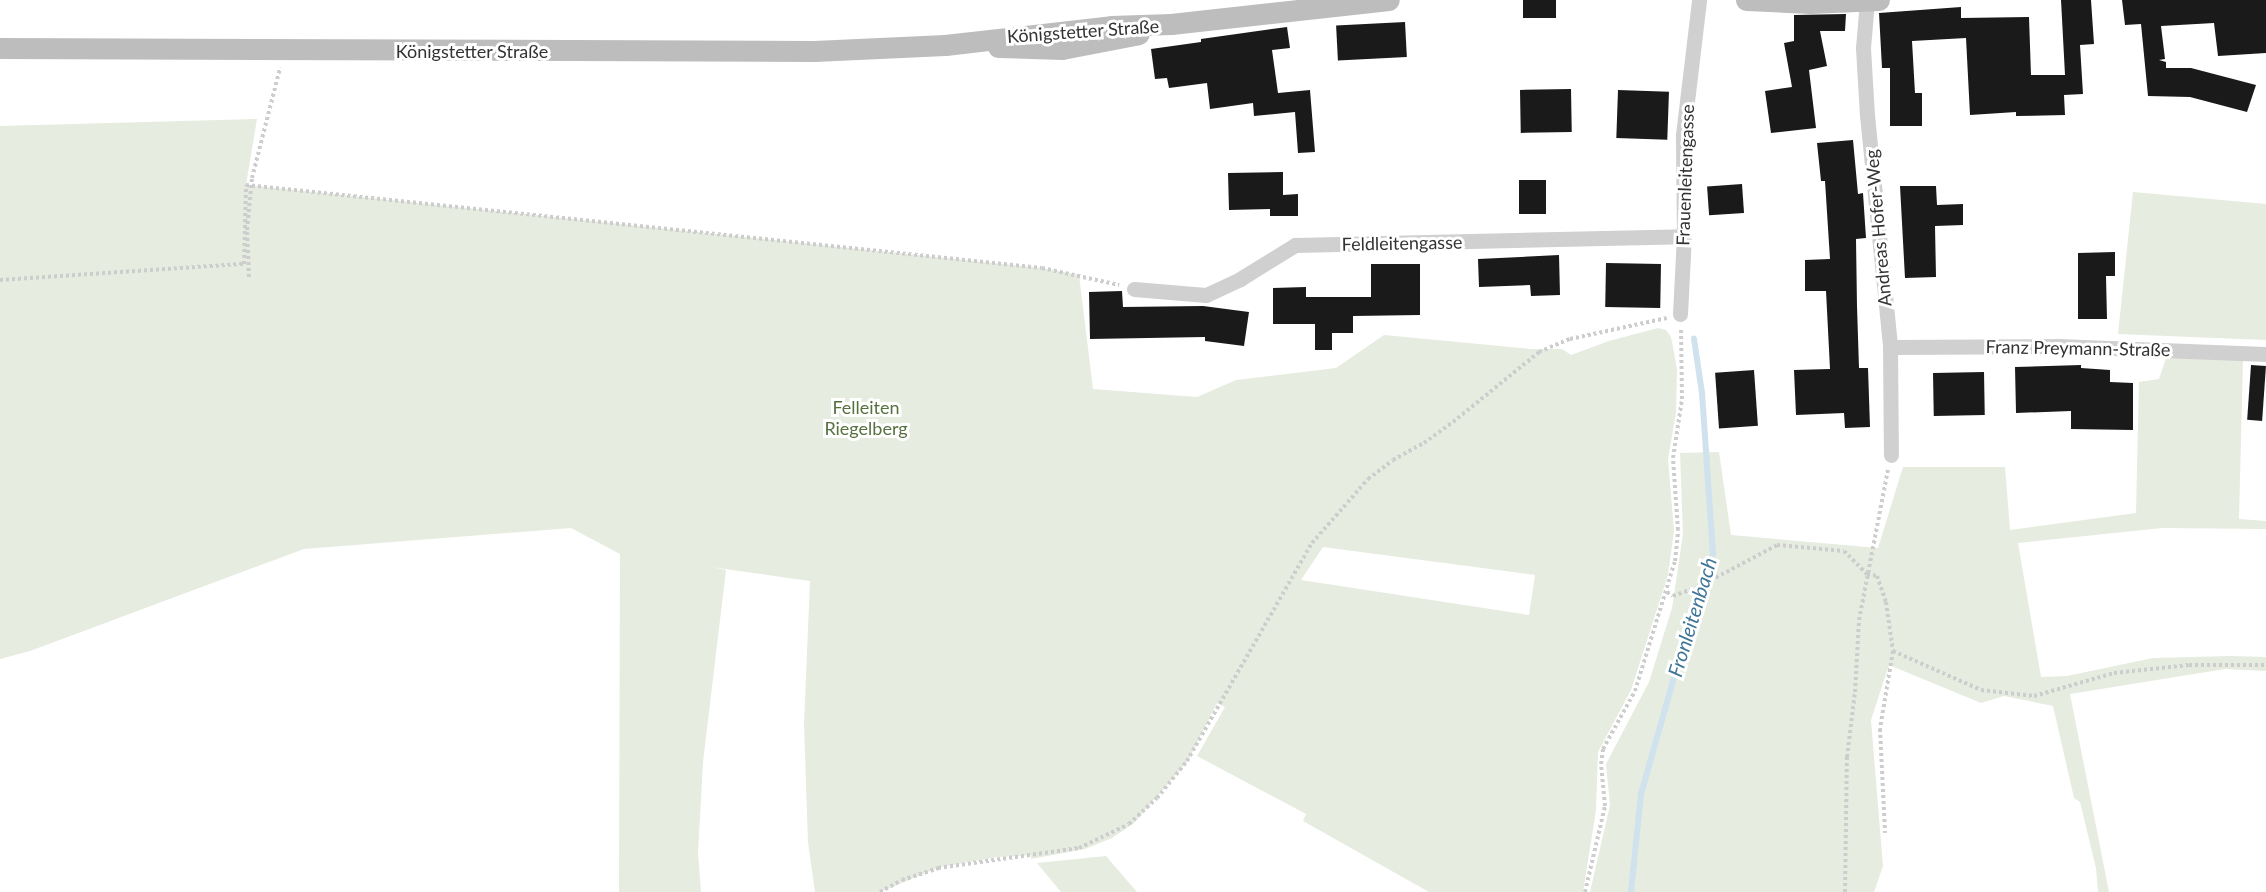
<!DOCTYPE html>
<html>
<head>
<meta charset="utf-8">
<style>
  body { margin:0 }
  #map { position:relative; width:2266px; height:892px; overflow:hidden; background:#fff; font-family:Lato,sans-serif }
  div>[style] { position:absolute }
  .green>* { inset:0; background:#e6ecdf }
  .stream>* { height:6px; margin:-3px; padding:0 3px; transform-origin:3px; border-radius:3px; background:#cfe2ee }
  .building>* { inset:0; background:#1a1a1a; transform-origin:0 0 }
  .path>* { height:4px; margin-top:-2px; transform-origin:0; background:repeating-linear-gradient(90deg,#cdcdcd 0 3px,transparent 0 6px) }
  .street>* { height:15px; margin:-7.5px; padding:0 7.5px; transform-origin:7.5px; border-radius:7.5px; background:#d0d0d0 }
  .secondary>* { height:21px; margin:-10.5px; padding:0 10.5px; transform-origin:10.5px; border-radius:10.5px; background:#bdbdbd }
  span { translate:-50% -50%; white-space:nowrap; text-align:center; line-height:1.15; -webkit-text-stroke:6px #fff; paint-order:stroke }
  .street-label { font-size:18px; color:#333 }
  .park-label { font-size:18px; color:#56703f }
  .water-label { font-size:20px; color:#3f7597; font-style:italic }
</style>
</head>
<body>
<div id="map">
  <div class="green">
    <i style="clip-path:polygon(evenodd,257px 119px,246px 185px,1042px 268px,1079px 275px,1093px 389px,1197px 397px,1236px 380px,1336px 368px,1384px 335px,1531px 349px,1562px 349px,1571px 355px,1609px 341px,1658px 328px,1666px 330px,1671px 337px,1677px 369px,1676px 413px,1668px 459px,1674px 531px,1668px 575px,1631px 690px,1598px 752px,1596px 810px,1583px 892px,1429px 892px,1303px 821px,1306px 814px,1197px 756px,1225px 707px,1217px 703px,1188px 761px,1134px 823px,1112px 838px,1085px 849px,1031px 859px,1031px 855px,998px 857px,940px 867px,880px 892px,815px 892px,808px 842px,804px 724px,810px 581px,711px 567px,726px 570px,703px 762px,698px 853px,701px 892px,619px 892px,620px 554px,571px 528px,304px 549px,30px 651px,0 659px,0 126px,257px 119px,1323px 547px,1535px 575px,1529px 615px,1301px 580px,1323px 547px)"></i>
    <i style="clip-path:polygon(2133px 192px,2266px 204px,2266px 340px,2118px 334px)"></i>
    <i style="clip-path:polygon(2166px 358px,2243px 359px,2239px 519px,2266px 521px,2266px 529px,2162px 528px,2018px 543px,2041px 677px,2067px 676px,2153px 658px,2232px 656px,2266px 657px,2266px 671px,2225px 669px,2070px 694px,2109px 892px,2098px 892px,2096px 868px,2080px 802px,2074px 798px,2053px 706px,2004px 696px,1981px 703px,1889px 665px,1871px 720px,1883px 866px,1874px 892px,1590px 892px,1610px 805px,1606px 764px,1649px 682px,1672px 608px,1683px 534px,1680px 453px,1719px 452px,1731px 535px,1878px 548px,1903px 467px,2005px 467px,2010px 530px,2136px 513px,2139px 382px,2159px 379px)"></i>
    <i style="clip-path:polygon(1106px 856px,1137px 892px,1061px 892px,1037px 863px)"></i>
  </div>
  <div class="stream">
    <i style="left:1631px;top:892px;width:99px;rotate:-84.2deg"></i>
    <i style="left:1641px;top:794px;width:216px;rotate:-74.2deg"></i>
    <i style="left:1700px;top:586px;width:35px;rotate:-68deg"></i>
    <i style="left:1713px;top:554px;width:161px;rotate:-93.9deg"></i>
    <i style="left:1702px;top:393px;width:55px;rotate:-98.4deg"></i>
  </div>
  <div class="building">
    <i style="left:1523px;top:0;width:33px;height:18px"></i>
    <i style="clip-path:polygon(2061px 0,2091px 0,2094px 44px,2080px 45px,2083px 94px,2064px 95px,2065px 115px,2016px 116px,2016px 112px,1970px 115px,1966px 38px,1912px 41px,1915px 93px,1922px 93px,1922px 126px,1890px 126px,1890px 68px,1882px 68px,1879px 13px,1961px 7px,1961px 18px,2029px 17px,2031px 75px,2065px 75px)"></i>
    <i style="clip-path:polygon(2122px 0,2266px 0,2266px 53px,2218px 56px,2214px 23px,2161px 26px,2165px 59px,2159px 60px,2166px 62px,2166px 68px,2191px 68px,2256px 85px,2247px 112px,2190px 97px,2148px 96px,2141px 24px,2125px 25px)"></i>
    <i style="clip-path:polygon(1846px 14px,1845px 31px,1820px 31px,1827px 66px,1809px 70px,1816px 128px,1771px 133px,1765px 91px,1792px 87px,1784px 43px,1794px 41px,1794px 15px)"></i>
    <i style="left:1405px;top:22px;width:35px;height:69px;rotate:87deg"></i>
    <i style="clip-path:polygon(1287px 27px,1290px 48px,1272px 50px,1278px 93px,1310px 90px,1315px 152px,1298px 153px,1295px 112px,1254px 116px,1253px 103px,1210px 109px,1207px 83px,1169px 88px,1167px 78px,1155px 79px,1151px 49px,1201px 42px,1201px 39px)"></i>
    <i style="left:1571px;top:89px;width:43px;height:51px;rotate:89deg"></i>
    <i style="left:1618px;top:90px;width:51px;height:48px;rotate:2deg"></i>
    <i style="clip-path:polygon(1853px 140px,1858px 194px,1863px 193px,1866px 238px,1856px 239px,1857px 306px,1859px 368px,1868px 368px,1870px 427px,1845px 428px,1844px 413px,1796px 415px,1794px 370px,1830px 369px,1826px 291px,1805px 291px,1805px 260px,1830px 259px,1825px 181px,1821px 181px,1817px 143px)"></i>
    <i style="clip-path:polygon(1283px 172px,1283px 195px,1298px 194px,1298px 216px,1270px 216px,1270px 209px,1229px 210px,1228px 173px)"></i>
    <i style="left:1519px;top:180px;width:27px;height:34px"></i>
    <i style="left:1742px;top:184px;width:29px;height:35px;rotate:86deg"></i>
    <i style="clip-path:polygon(1900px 186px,1936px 186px,1937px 205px,1963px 204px,1963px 225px,1935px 226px,1936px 277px,1905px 278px)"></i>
    <i style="clip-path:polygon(2115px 252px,2115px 276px,2106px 276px,2107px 319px,2078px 319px,2078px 253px)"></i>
    <i style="clip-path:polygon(1559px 255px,1560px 295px,1531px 296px,1530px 285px,1479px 287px,1478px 259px)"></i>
    <i style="left:1606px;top:263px;width:55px;height:44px;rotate:1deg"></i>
    <i style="clip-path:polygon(1371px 264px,1420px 264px,1420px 315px,1353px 316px,1353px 333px,1332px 333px,1332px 350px,1315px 350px,1315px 324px,1273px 324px,1273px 288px,1306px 287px,1306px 297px,1371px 297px)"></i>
    <i style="clip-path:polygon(1122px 291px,1123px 307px,1203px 306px,1249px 312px,1244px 346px,1205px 341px,1205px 337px,1090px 339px,1089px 292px)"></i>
    <i style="clip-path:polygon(2081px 365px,2081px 368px,2110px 370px,2110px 382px,2133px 383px,2133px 430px,2071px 429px,2071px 411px,2016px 413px,2015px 367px)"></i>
    <i style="left:2251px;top:365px;width:15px;height:55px;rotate:4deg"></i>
    <i style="left:1754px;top:370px;width:56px;height:39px;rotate:86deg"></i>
    <i style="left:1984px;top:372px;width:43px;height:51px;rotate:89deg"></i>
  </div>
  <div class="path">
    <i style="left:249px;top:277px;width:47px;rotate:-92.4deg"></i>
    <i style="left:247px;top:230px;width:52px;rotate:-84.5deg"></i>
    <i style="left:252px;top:178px;width:114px;rotate:-75.7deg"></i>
    <i style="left:0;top:280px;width:245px;rotate:-3.8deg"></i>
    <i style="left:244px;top:264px;width:79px;rotate:-88.5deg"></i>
    <i style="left:246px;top:185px;width:800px;rotate:5.95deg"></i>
    <i style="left:1042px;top:268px;width:79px;rotate:12.4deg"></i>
    <i style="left:1667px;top:592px;width:7px;rotate:34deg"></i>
    <i style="left:1673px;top:596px;width:29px;rotate:-20deg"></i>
    <i style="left:1700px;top:586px;width:87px;rotate:-28deg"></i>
    <i style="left:1777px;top:545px;width:67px;rotate:5.1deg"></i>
    <i style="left:1844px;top:551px;width:33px;rotate:45deg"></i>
    <i style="left:1867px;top:574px;width:10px;rotate:11deg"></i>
    <i style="left:1877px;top:576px;width:28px;rotate:71deg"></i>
    <i style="left:1886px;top:602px;width:49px;rotate:81.9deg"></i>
    <i style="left:1893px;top:651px;width:79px;rotate:99.5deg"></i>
    <i style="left:1880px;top:729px;width:104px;rotate:87.2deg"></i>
    <i style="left:1893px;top:651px;width:96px;rotate:23.9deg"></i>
    <i style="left:1981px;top:690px;width:53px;rotate:6.5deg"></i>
    <i style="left:2034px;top:696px;width:83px;rotate:-16deg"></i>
    <i style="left:2114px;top:673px;width:75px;rotate:-6.1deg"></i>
    <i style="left:2189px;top:665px;width:77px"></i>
    <i style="left:880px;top:892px;width:25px;rotate:-29deg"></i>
    <i style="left:902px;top:880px;width:38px;rotate:-18deg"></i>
    <i style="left:938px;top:868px;width:142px;rotate:-8.1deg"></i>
    <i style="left:1079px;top:848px;width:55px;rotate:-25.6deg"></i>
    <i style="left:1129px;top:824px;width:38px;rotate:-43deg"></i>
    <i style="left:1157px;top:798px;width:48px;rotate:-51deg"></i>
    <i style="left:1187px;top:761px;width:251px;rotate:-60.2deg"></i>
    <i style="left:1312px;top:543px;width:85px;rotate:-48.8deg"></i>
    <i style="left:1368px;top:479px;width:31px;rotate:-37deg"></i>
    <i style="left:1393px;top:460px;width:35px;rotate:-29deg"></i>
    <i style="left:1424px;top:443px;width:36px;rotate:-36deg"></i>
    <i style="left:1453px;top:422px;width:111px;rotate:-39.1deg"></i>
    <i style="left:1539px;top:352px;width:34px;rotate:-23deg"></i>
    <i style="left:1570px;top:339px;width:99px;rotate:-12.2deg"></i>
    <i style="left:1585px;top:892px;width:88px;rotate:-76.9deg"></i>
    <i style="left:1605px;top:806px;width:42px;rotate:-95.4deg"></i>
    <i style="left:1601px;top:764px;width:15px;rotate:-82deg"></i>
    <i style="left:1603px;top:749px;width:66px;rotate:-61.1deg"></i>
    <i style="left:1635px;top:691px;width:136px;rotate:-72.9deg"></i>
    <i style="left:1675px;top:561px;width:31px;rotate:-84deg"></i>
    <i style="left:1678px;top:530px;width:72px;rotate:-94deg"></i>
    <i style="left:1673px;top:458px;width:60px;rotate:-81.3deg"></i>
    <i style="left:1682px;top:399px;width:70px;rotate:-90.8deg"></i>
    <i style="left:1845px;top:892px;width:135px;rotate:-89.2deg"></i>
    <i style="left:1847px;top:757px;width:65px;rotate:-83deg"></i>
    <i style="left:1855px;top:692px;width:72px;rotate:-86.8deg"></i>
    <i style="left:1859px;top:620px;width:153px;rotate:-79.1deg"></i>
  </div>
  <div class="street">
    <i style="left:1867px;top:1px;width:47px;rotate:94.9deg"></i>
    <i style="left:1863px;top:48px;width:67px;rotate:86.6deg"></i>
    <i style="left:1867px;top:115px;width:233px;rotate:84.3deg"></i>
    <i style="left:1890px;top:347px;width:108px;rotate:89.5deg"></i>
    <i style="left:1134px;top:289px;width:72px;rotate:4.8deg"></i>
    <i style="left:1206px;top:295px;width:38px;rotate:-25deg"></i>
    <i style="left:1240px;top:279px;width:65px;rotate:-31.7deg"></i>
    <i style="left:1295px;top:245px;width:389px;rotate:-1.3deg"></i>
    <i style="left:1680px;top:314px;width:78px;rotate:-87.1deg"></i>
    <i style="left:1684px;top:236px;width:101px;rotate:-90.6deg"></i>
    <i style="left:1683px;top:135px;width:136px;rotate:-83.2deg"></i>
    <i style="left:1890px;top:347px;width:168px;rotate:-0.3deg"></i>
    <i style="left:2058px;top:346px;width:208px;rotate:2.2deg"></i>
  </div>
  <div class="secondary">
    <i style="left:1746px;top:0;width:64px;rotate:2.7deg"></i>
    <i style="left:1810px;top:3px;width:69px;rotate:-2.5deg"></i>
    <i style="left:998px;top:47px;width:64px;rotate:1.8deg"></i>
    <i style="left:1062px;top:49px;width:78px;rotate:-11deg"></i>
    <i style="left:0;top:48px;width:814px;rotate:0.21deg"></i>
    <i style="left:814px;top:51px;width:131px;rotate:-2.6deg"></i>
    <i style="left:945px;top:45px;width:167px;rotate:-6.5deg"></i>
    <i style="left:1111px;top:26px;width:60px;rotate:-1.9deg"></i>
    <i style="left:1171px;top:24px;width:219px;rotate:-6.3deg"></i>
  </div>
  <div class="street-label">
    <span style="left:1083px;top:31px;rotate:-4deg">Königstetter Straße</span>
    <span style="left:472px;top:51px">Königstetter Straße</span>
    <span style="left:1685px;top:175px;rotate:-88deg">Frauenleitengasse</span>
    <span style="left:1878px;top:228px;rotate:-95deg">Andreas Hofer-Weg</span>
    <span style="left:1402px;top:243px;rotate:-1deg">Feldleitengasse</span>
    <span style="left:2078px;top:348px;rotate:1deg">Franz Preymann-Straße</span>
  </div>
  <div class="park-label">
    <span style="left:866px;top:418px">Felleiten<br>Riegelberg</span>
  </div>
  <div class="water-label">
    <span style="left:1692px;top:617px;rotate:-73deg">Fronleitenbach</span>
  </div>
</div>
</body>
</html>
